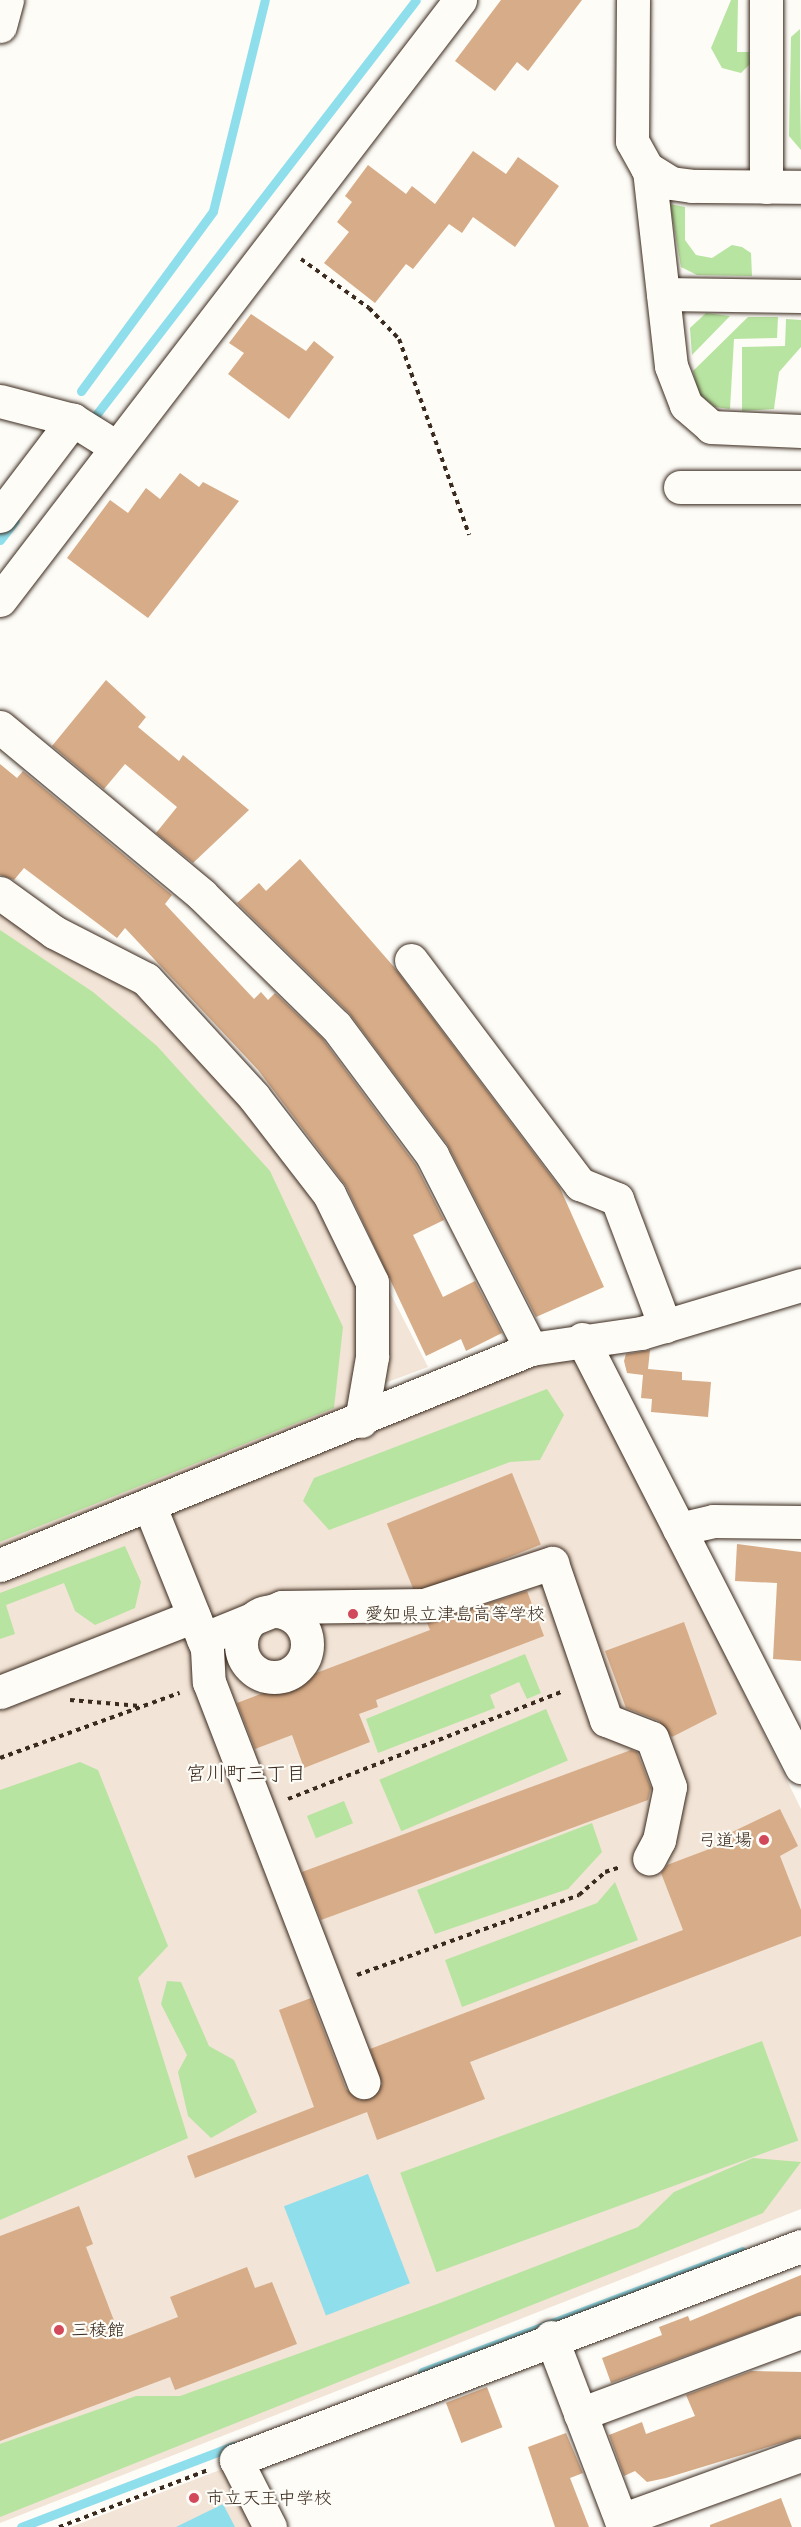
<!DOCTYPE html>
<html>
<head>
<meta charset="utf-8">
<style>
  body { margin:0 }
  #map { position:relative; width:801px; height:2527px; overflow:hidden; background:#fdfcf7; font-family:"Shantell Sans","Klee One",sans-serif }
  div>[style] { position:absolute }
  .built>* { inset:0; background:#f2e4d6 }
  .green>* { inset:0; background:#b8e4a1; transform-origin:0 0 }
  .water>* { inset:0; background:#8fdeec; transform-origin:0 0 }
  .stream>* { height:9px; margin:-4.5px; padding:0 4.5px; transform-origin:4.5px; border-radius:4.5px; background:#8fdeec }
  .building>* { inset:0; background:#d7ac88; transform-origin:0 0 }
  .path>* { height:4px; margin-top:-2px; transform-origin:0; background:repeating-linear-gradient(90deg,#3b2a1e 0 4.5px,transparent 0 9px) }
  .roads { filter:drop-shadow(0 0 2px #3b2a1e) drop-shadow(0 0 2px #3b2a1e) }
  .minor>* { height:33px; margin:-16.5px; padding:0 16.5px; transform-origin:16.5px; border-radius:16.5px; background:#fdfcf7 }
  .minor>.ring { margin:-16.5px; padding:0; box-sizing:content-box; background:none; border:33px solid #fdfcf7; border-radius:50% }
  .dots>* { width:16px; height:16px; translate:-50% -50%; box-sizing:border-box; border:3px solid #fdfcf7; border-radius:50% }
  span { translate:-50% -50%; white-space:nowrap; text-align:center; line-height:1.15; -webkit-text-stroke:4.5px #fdfcf7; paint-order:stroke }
  .poi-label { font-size:18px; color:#3b2a1e }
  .left { translate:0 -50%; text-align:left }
  .right { translate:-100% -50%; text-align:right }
  .neighbourhood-label { font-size:20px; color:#3b2a1e }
</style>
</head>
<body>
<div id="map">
  <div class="built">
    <i style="clip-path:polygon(0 885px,152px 971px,342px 1199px,428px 1367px,374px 1387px,385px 1420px,547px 1359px,581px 1363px,801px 1809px,801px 2209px,0 2523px)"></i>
    <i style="clip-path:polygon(225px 2468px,256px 2527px,71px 2527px)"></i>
  </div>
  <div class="green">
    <i style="clip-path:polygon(731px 0,738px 0,737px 52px,749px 52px,750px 64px,741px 73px,722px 68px,711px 48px)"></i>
    <i style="clip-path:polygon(800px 29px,800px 86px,801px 150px,789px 136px,791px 37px)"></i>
    <i style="clip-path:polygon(670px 204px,685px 207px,685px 240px,696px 255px,712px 258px,732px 245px,742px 247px,751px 253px,752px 276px,697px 275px,681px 267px)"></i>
    <i style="clip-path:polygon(706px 313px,730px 316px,692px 355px,690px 328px)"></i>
    <i style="clip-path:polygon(748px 317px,778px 317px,777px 338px,734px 339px,730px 409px,715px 407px,699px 394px,693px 371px)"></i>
    <i style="clip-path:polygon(786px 319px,801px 320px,801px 347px,779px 372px,774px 409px,742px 411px,742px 347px,785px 346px)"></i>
    <i style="clip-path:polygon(0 930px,93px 992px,157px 1046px,270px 1171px,343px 1327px,334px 1408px,0 1542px)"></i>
    <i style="clip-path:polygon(547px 1389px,564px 1415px,540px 1460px,510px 1462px,329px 1530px,303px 1501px,314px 1478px)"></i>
    <i style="clip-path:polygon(125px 1546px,141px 1582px,135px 1608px,95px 1625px,75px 1611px,64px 1583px,6px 1605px,15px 1634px,0 1639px,0 1593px)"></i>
    <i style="clip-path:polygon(525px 1654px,541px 1693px,527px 1699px,519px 1682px,490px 1695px,495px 1708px,378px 1753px,366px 1719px)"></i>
    <i style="left:546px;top:1709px;width:56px;height:181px;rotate:67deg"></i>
    <i style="clip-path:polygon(80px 1762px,98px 1770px,168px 1946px,138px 1978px,188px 2138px,0 2220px,0 1790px)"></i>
    <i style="left:344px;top:1801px;width:24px;height:40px;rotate:68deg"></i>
    <i style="clip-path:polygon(592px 1823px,602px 1852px,568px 1889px,435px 1934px,417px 1890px)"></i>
    <i style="clip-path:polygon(615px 1882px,638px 1940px,462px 2007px,445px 1960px,597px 1903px)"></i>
    <i style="clip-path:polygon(167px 1981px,181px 1982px,209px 2046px,234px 2060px,257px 2112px,211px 2138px,188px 2116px,178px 2072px,187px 2055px,161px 2004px)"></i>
    <i style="left:762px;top:2041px;width:106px;height:385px;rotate:70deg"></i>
    <i style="clip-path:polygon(753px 2158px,801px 2162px,763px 2213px,0 2517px,0 2444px,136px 2396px,180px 2396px,440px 2303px,638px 2227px,674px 2192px)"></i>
  </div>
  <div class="water">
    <i style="left:368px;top:2174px;width:117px;height:90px;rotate:69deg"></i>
    <i style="clip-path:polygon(223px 2504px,235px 2527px,176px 2527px)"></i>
  </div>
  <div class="stream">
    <i style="left:81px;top:391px;width:223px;rotate:-53.7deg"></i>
    <i style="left:213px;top:211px;width:217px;rotate:-76.2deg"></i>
    <i style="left:89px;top:424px;width:535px;rotate:-52.36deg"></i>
    <i style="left:0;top:540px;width:24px;rotate:-52deg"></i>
    <i style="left:422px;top:2372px;width:342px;rotate:-20.7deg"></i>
    <i style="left:21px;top:2527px;width:227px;rotate:-20.9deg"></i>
  </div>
  <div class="building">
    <i style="clip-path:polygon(501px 0,582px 0,528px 71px,517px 62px,495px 91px,455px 61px)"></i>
    <i style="clip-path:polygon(473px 151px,506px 174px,518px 157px,559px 186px,515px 247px,473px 217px,462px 233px,449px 224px,413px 269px,406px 264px,375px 303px,324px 263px,349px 232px,337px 222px,352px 202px,345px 196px,368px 165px,406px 194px,412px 186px,435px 204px)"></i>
    <i style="clip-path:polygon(251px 314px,306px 351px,314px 341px,334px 357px,289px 419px,228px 374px,244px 353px,229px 343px)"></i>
    <i style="clip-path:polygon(180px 473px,199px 487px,203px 482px,239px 501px,148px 618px,67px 558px,110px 500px,128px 513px,146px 488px,160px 499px)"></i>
    <i style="clip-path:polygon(106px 680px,146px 717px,138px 727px,179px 761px,183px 755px,249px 810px,193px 863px,156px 833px,177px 807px,125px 764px,104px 789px,52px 746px)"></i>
    <i style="clip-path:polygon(0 764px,17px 778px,23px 771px,172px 895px,165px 904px,254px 999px,261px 992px,268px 1000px,275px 993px,322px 1038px,416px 1165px,444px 1220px,413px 1235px,443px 1297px,475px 1281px,502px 1333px,466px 1351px,461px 1339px,426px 1356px,346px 1186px,258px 1070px,125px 928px,117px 938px,24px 868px,14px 880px,0 875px)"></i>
    <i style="clip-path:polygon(300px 859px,394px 967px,560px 1188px,604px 1287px,536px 1317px,447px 1144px,349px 1013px,237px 903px,259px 883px,266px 891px)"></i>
    <i style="clip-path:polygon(650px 1350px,648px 1369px,682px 1372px,682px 1380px,711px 1382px,708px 1417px,651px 1412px,652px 1399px,641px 1398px,643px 1375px,627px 1373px,624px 1361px,626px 1354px)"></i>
    <i style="left:512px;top:1473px;width:77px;height:135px;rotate:68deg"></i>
    <i style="clip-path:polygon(737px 1544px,801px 1552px,801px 1661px,773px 1659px,777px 1583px,735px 1581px)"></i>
    <i style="clip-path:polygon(527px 1591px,544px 1636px,376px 1700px,378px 1707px,359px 1714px,370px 1742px,304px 1768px,292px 1735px,255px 1749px,237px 1703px,430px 1630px,427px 1623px)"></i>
    <i style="clip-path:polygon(684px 1622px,717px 1714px,672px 1737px,659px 1721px,626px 1708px,605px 1651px)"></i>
    <i style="clip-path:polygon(631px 1750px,637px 1752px,651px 1788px,648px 1800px,321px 1920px,302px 1872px)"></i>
    <i style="clip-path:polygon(780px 1809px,798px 1846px,780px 1856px,801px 1910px,801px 1936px,470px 2062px,485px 2099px,377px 2140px,367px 2112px,195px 2178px,187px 2156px,314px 2107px,279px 2010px,311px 1998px,346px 2089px,360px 2100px,370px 2099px,382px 2084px,370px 2049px,683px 1930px,661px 1873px,667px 1865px,733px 1840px,730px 1833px)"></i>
    <i style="clip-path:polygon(79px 2206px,93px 2244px,86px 2247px,121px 2339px,178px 2317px,170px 2297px,247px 2267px,255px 2288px,272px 2282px,297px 2344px,175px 2390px,170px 2377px,0 2441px,0 2236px)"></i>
    <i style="clip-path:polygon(801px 2275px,801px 2314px,611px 2383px,602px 2358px,662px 2335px,659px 2327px,688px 2316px,690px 2321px)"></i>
    <i style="clip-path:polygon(751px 2371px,801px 2372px,801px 2437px,666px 2478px,647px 2482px,635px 2471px,624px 2476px,609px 2435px,642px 2422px,646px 2434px,695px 2416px,686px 2395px)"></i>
    <i style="left:487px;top:2387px;width:43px;height:44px;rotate:69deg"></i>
    <i style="clip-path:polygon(566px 2433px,583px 2473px,570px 2478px,589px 2527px,555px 2527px,528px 2447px)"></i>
    <i style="clip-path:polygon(781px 2498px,792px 2527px,710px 2527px,710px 2525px)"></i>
  </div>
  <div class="path">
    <i style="left:301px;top:259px;width:84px;rotate:35.8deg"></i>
    <i style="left:369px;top:308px;width:43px;rotate:45.9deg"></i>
    <i style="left:399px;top:339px;width:208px;rotate:70.3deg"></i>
    <i style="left:70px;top:1700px;width:70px;rotate:4.9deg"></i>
    <i style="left:0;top:1758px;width:191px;rotate:-19.9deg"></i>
    <i style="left:288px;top:1799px;width:295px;rotate:-21.4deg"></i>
    <i style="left:357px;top:1975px;width:236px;rotate:-19.8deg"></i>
    <i style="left:579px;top:1895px;width:35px;rotate:-41deg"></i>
    <i style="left:605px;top:1872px;width:16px;rotate:-18deg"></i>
    <i style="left:59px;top:2527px;width:160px;rotate:-20.9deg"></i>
  </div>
  <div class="roads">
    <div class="minor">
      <i style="left:633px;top:0;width:141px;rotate:90.4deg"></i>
      <i style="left:632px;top:141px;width:31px;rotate:61deg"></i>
      <i style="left:647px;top:168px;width:28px;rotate:32deg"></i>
      <i style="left:671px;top:183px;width:21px;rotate:8deg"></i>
      <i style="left:692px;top:186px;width:109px;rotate:0.5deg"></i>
      <i style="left:0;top:26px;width:27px;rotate:-75deg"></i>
      <i style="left:649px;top:170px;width:197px;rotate:83.6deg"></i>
      <i style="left:671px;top:366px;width:42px;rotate:69deg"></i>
      <i style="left:686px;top:405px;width:33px;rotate:41deg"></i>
      <i style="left:711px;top:427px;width:90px;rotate:2.5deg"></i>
      <i style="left:766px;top:187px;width:187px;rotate:-90deg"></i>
      <i style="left:663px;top:294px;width:138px;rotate:0.8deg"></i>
      <i style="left:0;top:401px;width:75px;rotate:14.6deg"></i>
      <i style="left:73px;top:420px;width:51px;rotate:32.1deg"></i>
      <i style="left:680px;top:487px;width:121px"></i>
      <i style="left:0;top:516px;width:121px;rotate:-52.8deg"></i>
      <i style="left:0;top:600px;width:756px;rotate:-52.52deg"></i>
      <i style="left:0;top:727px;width:263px;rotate:39.7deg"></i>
      <i style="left:202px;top:895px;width:187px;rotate:44.4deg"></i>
      <i style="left:336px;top:1026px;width:161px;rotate:53.3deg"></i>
      <i style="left:432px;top:1155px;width:218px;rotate:63deg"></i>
      <i style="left:0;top:893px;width:67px;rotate:35.8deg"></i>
      <i style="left:54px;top:932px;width:103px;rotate:27.1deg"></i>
      <i style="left:146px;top:979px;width:160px;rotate:47.5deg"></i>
      <i style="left:254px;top:1097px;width:123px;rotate:52.3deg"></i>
      <i style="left:329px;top:1194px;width:98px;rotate:64deg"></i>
      <i style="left:372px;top:1282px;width:75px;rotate:90deg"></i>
      <i style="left:372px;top:1357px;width:65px;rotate:99.8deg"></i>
      <i style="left:411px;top:960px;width:281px;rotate:53deg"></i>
      <i style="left:580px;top:1184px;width:40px;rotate:22deg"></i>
      <i style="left:617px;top:1199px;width:136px;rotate:69.3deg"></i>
      <i style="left:582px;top:1339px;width:481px;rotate:62.9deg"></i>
      <i style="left:150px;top:1507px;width:153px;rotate:68.1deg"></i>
      <i style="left:207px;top:1649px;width:33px;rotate:87deg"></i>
      <i style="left:209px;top:1682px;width:429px;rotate:68.9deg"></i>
      <i style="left:679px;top:1529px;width:35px;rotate:-13deg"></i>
      <i style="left:713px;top:1521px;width:88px;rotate:0.7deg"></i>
      <i style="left:0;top:1565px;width:573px;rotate:-22.14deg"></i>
      <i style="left:531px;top:1349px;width:111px;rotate:-8.3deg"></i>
      <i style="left:641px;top:1333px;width:167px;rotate:-16.7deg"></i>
      <i class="ring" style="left:241px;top:1611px;width:33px;height:33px"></i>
      <i style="left:203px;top:1639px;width:85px;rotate:-22.1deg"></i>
      <i style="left:282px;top:1607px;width:142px;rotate:-0.8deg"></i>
      <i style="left:424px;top:1605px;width:135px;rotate:-18.2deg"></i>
      <i style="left:552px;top:1563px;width:166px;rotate:71deg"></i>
      <i style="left:606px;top:1720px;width:49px;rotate:21.4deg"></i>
      <i style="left:652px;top:1738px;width:52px;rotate:69.8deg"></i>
      <i style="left:670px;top:1787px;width:54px;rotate:101.7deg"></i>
      <i style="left:659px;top:1840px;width:21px;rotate:118deg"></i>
      <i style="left:0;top:1692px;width:208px;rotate:-21.4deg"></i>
      <i style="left:551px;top:2337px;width:196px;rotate:69.1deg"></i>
      <i style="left:621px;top:2520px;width:191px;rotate:-19.9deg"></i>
      <i style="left:580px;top:2414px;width:236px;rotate:-20.4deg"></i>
      <i style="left:270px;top:2527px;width:75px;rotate:-116.9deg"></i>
      <i style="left:236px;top:2460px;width:604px;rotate:-20.74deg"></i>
    </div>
  </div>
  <div class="dots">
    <i style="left:353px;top:1614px;background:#d1495b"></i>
    <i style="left:764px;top:1840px;background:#d1495b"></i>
    <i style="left:59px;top:2330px;background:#d1495b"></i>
    <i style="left:194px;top:2498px;background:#d1495b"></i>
  </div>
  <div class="poi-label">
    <span class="left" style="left:365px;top:1614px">愛知県立津島高等学校</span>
    <span class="right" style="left:752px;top:1840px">弓道場</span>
    <span class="left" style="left:71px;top:2330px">三稜館</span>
    <span class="left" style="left:206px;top:2498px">市立天王中学校</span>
  </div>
  <div class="neighbourhood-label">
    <span style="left:246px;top:1773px">宮川町三丁目</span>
  </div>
</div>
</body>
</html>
